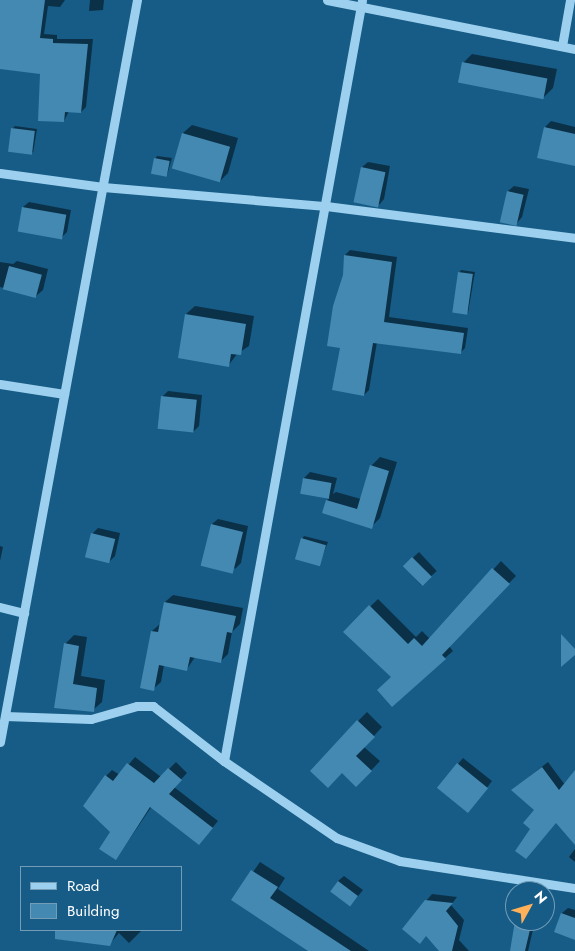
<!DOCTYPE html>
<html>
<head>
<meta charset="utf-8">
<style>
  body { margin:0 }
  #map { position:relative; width:575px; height:951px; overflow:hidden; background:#165c87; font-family:Jost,sans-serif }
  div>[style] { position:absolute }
  .shadow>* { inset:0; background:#0007; transform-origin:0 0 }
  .building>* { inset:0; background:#4389b2; transform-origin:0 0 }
  .minor>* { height:9px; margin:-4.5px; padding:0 4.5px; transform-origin:4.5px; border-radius:4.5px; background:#9dd0ee }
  span { translate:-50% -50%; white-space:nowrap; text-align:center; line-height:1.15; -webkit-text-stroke:4px #165c87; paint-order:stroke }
  .legend { position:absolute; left:20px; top:866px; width:162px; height:65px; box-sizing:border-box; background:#165c87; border:1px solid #739db7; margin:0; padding:6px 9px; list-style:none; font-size:15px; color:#fff }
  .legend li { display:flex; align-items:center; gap:10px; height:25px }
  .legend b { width:25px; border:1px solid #739db7 }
  .north { position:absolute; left:505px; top:881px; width:50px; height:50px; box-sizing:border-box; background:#165c87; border:1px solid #739db7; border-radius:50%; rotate:51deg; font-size:14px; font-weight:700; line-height:20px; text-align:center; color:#fff }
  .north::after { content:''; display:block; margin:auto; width:18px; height:22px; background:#ffb15a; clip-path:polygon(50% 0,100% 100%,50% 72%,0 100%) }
</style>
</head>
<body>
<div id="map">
  <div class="shadow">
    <i style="clip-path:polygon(0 0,65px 0,60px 7px,48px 6px,44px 34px,57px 35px,57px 39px,93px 39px,86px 107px,81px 112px,69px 111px,64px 121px,41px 73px,0 67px)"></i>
    <i style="clip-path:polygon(90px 0,104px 0,103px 10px,89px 11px)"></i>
    <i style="clip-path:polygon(472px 54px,557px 69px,553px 88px,544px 97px,463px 63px)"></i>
    <i style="clip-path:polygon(551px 121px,575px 127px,575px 164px,545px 127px)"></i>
    <i style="clip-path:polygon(192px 125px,238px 138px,228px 173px,219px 182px,183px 133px)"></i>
    <i style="clip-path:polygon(15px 126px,37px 129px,33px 153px,12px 129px)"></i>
    <i style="clip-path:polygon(157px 156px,172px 158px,167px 175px,155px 159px)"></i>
    <i style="clip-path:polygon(368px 162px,390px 166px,384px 199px,379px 205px,362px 167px)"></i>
    <i style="clip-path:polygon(514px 186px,529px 189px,522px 217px,517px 223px,508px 191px)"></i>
    <i style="clip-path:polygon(29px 202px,71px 210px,67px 232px,61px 238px,23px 207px)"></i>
    <i style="clip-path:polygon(350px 250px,397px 257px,389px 317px,468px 328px,465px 348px,460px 353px,377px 342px,369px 390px,364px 395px,341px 347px,345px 255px)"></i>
    <i style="clip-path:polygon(17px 261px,48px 269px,43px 290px,36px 296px,0 287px,0 262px,13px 264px)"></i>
    <i style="clip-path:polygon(461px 270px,475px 272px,468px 313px,459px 273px)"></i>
    <i style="clip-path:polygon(195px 306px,254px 316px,249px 346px,237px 354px,228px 366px,180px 357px,186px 314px)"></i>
    <i style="clip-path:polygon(168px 391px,202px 395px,199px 426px,193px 432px,162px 397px)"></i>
    <i style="clip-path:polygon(380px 457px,397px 462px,380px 518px,371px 527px,327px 500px,330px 498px,301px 492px,304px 478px,310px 472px,337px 478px,333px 494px,336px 492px,361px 499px,371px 466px)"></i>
    <i style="clip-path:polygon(218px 519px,248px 526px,241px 563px,235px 569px,212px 524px)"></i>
    <i style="clip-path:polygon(98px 528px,120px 533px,115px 556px,109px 562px,92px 534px)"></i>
    <i style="clip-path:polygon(304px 536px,328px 542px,319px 565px,302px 539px)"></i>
    <i style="clip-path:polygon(0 546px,3px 547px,0 561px)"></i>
    <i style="left:419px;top:552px;width:26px;height:21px;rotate:47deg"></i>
    <i style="clip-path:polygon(501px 561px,516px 576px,449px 646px,453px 651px,445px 658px,393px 677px,344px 632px,378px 599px,416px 637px,422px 631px,430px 639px)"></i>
    <i style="clip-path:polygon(173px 595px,243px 608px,240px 624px,232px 632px,228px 654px,220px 662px,195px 657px,187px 669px,164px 665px,161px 682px,153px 689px,142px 687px,152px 631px,160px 624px,165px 602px)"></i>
    <i style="clip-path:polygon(74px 635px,87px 637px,81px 676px,105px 680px,102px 702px,93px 710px,56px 707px,65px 644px)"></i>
    <i style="clip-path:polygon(367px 712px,382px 727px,364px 747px,380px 761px,365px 777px,342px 772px,358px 721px)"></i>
    <i style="clip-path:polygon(135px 757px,161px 777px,176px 762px,187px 773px,174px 787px,218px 821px,199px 844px,152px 806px,116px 859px,106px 776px,112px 770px,120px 775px)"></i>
    <i style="clip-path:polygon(463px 758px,492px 781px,474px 805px,458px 764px)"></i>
    <i style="clip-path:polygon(548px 762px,565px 785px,575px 772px,575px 843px,557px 822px,532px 829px,536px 810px,512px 790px)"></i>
    <i style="clip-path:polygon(575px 849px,575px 862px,569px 857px)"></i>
    <i style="clip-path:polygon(260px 862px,285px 878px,278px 889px,369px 951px,311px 951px,233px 900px)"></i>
    <i style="clip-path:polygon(344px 876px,363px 890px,350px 906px,338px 881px)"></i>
    <i style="clip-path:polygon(432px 894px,457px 897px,451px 905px,464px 920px,459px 940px,469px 951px,441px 951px,426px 901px)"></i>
    <i style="clip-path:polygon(568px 908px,575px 910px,575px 938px,556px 931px,562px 913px)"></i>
    <i style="clip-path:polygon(517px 921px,535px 921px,528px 951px,512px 951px)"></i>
    <i style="clip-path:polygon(78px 930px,142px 930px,129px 943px,119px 933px,109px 945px,77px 940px)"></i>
  </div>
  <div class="building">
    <i style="clip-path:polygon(0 0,45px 0,40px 38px,53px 39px,53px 43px,88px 44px,81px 113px,65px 112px,64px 122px,38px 121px,40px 74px,0 69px)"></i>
    <i style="left:462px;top:62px;width:87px;height:21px;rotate:11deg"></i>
    <i style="clip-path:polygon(544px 127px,575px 134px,575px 166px,537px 158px)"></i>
    <i style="left:11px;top:128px;width:24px;height:24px;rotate:7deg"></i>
    <i style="left:182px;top:133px;width:50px;height:37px;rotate:16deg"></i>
    <i style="left:154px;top:158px;width:16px;height:16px;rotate:11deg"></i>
    <i style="left:361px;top:167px;width:25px;height:36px;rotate:12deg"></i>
    <i style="left:507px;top:191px;width:17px;height:32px;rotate:13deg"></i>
    <i style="left:22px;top:207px;width:45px;height:25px;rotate:10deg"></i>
    <i style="clip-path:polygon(344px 255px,392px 262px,384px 322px,464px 333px,461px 354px,373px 343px,364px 396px,332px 390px,340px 348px,327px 346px,333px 306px,343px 275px)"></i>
    <i style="left:9px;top:266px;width:34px;height:24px;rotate:15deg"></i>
    <i style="left:458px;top:272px;width:15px;height:41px;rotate:8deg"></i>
    <i style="clip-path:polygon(185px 314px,246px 324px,241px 355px,231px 354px,229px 367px,178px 358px)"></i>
    <i style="left:161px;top:396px;width:36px;height:33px;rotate:6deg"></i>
    <i style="clip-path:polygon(370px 465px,389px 471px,372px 529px,322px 513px,326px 500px,357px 509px)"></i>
    <i style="left:303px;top:478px;width:29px;height:16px;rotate:10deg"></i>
    <i style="left:211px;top:524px;width:33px;height:43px;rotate:14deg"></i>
    <i style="left:91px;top:533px;width:25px;height:25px;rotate:14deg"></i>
    <i style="left:301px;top:538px;width:26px;height:22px;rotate:16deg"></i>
    <i style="left:412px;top:557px;width:28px;height:13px;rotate:45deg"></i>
    <i style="clip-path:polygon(492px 568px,510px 584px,442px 655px,446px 659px,392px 707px,377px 690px,391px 677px,343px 632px,369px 605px,408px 644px,414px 638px,422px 646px)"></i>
    <i style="clip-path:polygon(164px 602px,236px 616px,232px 633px,227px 632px,221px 663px,190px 657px,187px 671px,159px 665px,154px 691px,140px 688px,151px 631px,158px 632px)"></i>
    <i style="clip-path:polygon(561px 634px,575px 649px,575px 655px,561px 667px)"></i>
    <i style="clip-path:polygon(64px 643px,79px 646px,73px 684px,97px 688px,94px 712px,54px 708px)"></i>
    <i style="clip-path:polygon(357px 720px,375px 737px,356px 756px,372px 771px,356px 787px,342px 773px,328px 788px,310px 771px)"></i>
    <i style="clip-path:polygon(127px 763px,154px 783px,168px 768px,182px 780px,169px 794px,213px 828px,199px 845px,150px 807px,116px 860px,99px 849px,110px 832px,83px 806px,105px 775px,113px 781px)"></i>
    <i style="left:457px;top:763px;width:40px;height:32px;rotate:39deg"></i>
    <i style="clip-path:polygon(542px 767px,559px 790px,575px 770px,575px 845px,556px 823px,526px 859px,515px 851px,530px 829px,523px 823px,534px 810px,511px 790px)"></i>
    <i style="clip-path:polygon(251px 870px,278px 887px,270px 898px,351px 951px,308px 951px,231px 900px)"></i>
    <i style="left:338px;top:881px;width:25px;height:13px;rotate:37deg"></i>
    <i style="clip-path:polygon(425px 900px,453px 903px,446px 911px,458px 926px,452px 951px,439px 951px,426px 936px,420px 944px,402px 929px)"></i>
    <i style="clip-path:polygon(561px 913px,575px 918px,575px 940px,554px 932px)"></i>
    <i style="clip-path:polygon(515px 921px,532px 921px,525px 951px,510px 951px)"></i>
    <i style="clip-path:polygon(55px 930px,117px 930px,110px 946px,55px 939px)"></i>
  </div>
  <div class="minor">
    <i style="left:327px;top:0;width:253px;rotate:11.2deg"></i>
    <i style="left:562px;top:46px;width:47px;rotate:-80.1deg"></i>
    <i style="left:0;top:173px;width:104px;rotate:7.7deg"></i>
    <i style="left:103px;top:187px;width:224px;rotate:4.9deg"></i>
    <i style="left:326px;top:206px;width:251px;rotate:7.3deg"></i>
    <i style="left:0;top:384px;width:65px;rotate:8.9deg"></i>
    <i style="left:0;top:607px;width:25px;rotate:14deg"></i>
    <i style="left:5px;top:716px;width:86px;rotate:2deg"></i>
    <i style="left:91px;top:719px;width:48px;rotate:-15.8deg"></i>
    <i style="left:137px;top:706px;width:16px"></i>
    <i style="left:153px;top:706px;width:90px;rotate:37.8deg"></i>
    <i style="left:224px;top:761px;width:137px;rotate:34.3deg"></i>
    <i style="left:337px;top:838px;width:67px;rotate:20.1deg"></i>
    <i style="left:400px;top:861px;width:177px;rotate:8.8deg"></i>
    <i style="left:0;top:742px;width:755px;rotate:-79.54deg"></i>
    <i style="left:224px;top:761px;width:773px;rotate:-79.72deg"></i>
  </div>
  <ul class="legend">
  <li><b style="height:6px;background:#9dd0ee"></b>Road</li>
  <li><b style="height:14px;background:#4389b2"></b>Building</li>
  </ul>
  <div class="north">N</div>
</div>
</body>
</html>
